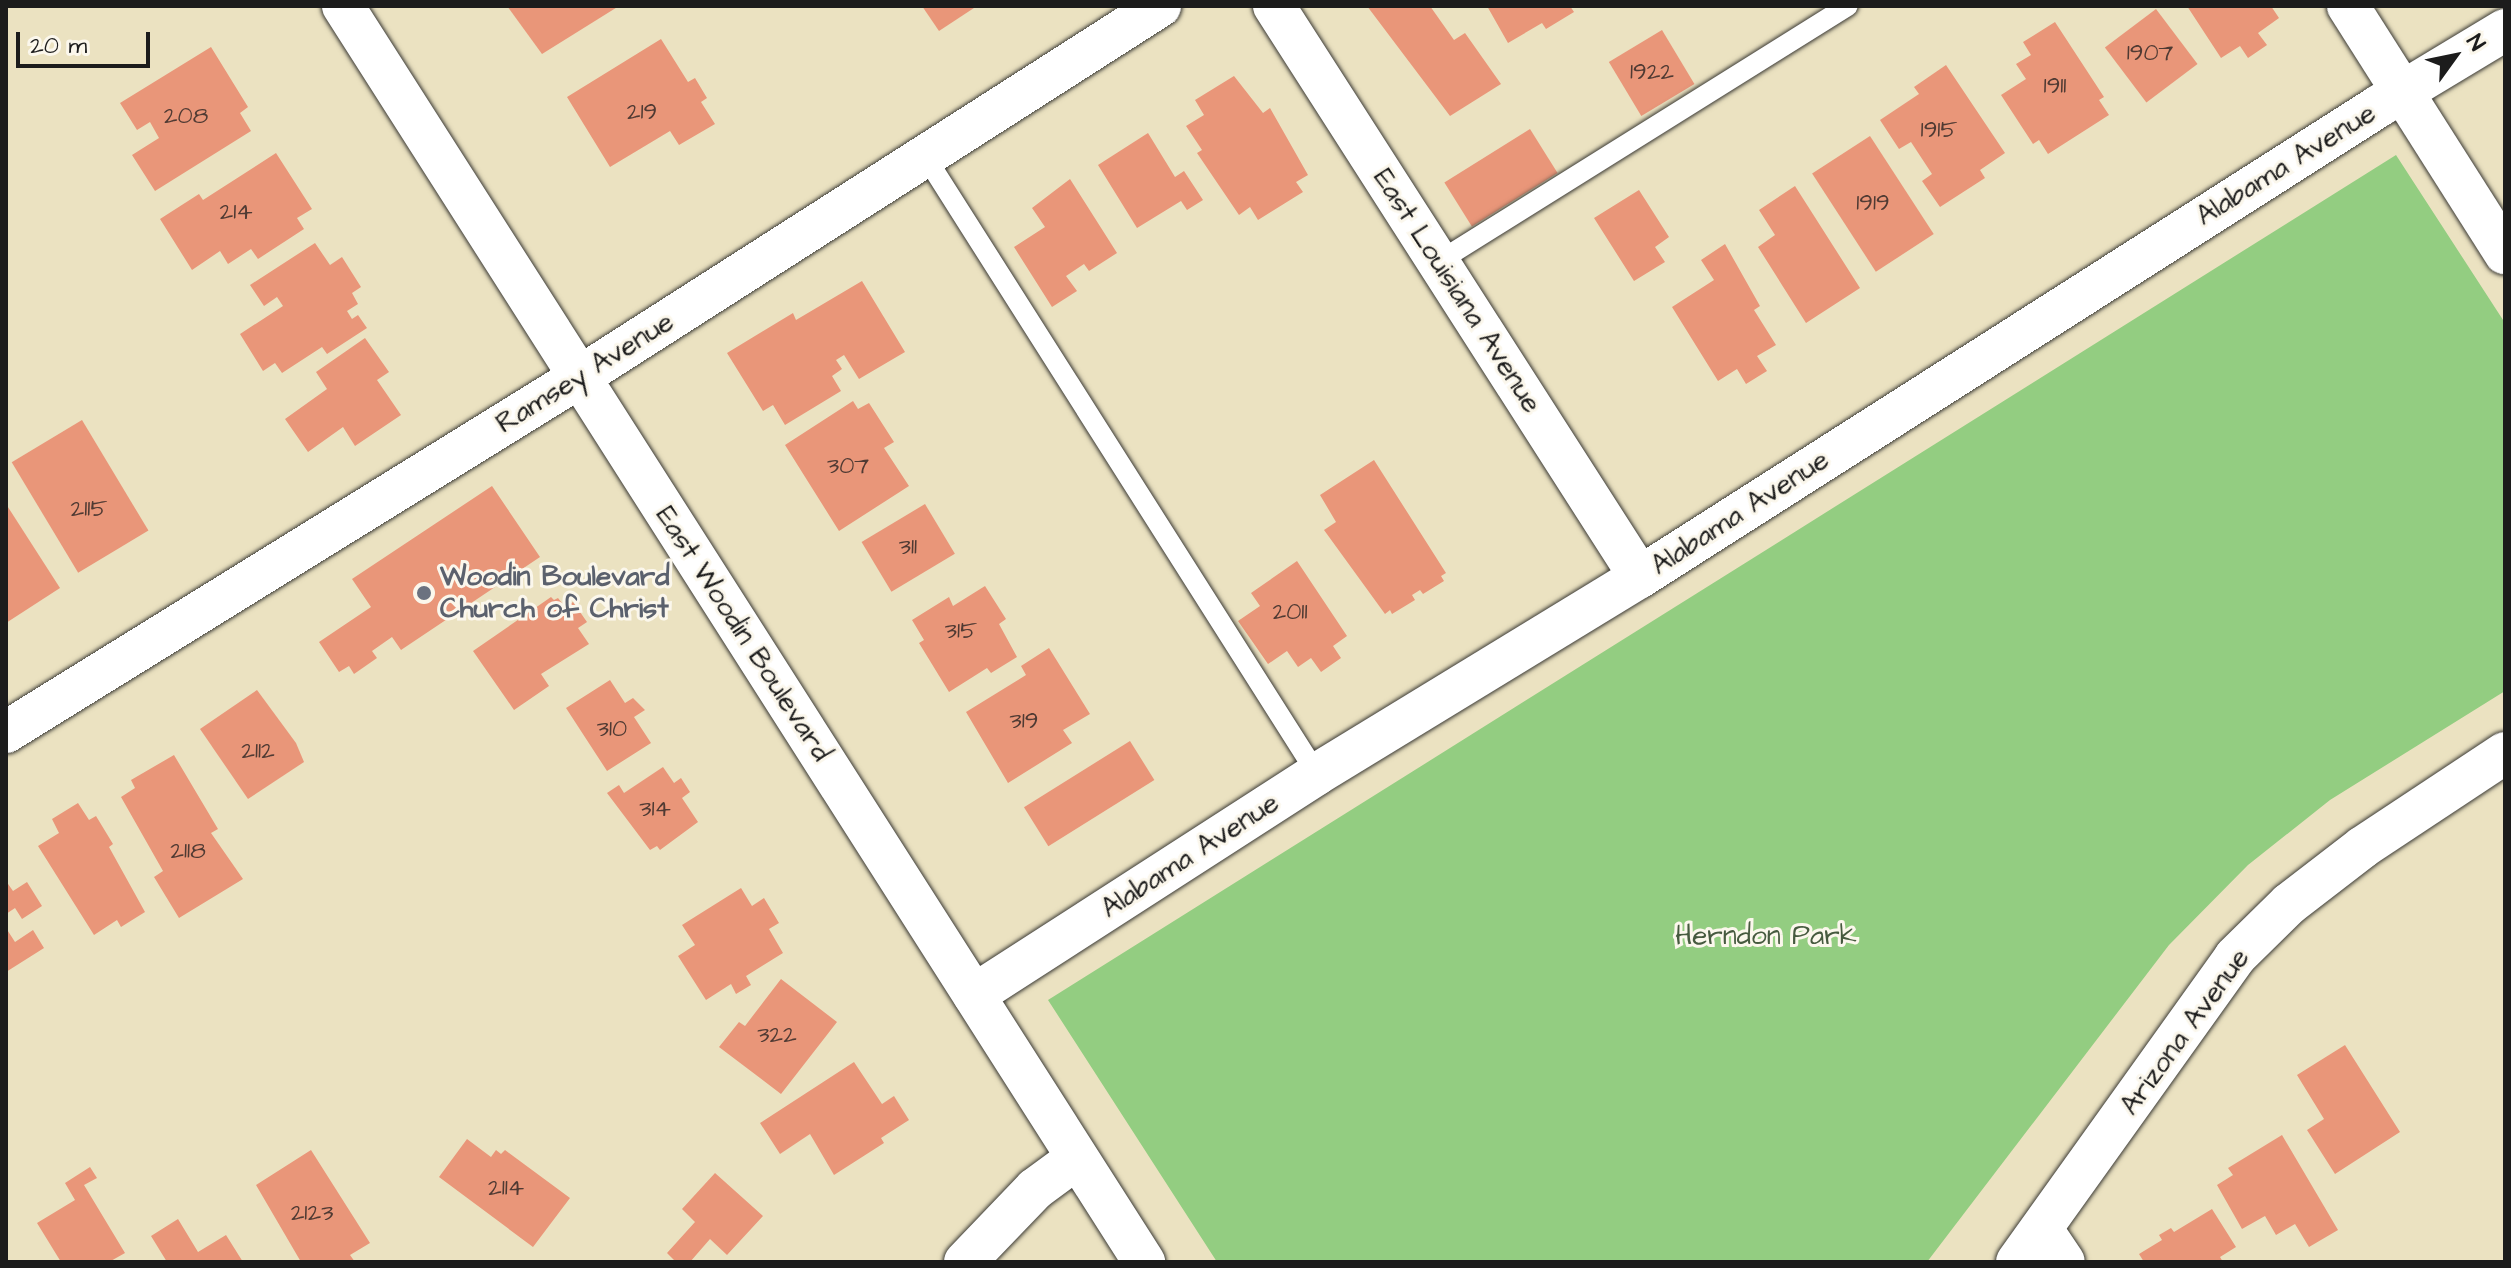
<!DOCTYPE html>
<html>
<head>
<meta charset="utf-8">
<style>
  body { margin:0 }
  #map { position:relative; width:2511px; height:1268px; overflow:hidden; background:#ebe2c1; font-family:"Architects Daughter",sans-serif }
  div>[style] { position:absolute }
  .green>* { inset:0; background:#93cd81 }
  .building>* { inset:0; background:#e99679; transform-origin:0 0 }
  .roads { filter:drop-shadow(0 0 2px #3b3a35) drop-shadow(0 0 2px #3b3a35) }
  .service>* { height:20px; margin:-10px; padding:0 10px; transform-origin:10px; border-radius:10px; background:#fff }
  .minor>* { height:42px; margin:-21px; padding:0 21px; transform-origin:21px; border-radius:21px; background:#fff }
  .dots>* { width:22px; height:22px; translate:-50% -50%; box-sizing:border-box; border:4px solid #fbf7ec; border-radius:50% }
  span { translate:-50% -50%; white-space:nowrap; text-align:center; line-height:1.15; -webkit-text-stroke:6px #fbf7ec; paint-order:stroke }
  .number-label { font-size:24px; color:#4f3a33 }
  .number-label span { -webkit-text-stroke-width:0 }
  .street-label { font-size:28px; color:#1c1c1c }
  .worship-label { font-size:28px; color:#5b616d; font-weight:700 }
  .left { translate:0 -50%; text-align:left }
  .park-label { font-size:28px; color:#465a3f }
  .frame { position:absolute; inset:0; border:8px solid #1c1c1c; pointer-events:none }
  .north { position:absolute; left:2415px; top:16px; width:80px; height:80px; -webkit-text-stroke:6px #fbf7ec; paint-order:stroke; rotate:57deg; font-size:22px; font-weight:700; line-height:32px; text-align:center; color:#1c1c1c }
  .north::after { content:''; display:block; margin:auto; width:28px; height:36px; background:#1c1c1c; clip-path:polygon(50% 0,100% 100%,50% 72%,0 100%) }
  .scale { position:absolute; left:16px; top:32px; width:134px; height:36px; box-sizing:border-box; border:4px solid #1c1c1c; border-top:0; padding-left:10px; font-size:24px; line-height:28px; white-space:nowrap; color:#1c1c1c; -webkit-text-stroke:6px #fbf7ec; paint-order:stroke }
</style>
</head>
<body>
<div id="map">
  <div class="green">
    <i style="clip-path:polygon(2396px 155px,2505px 323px,2505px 691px,2330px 800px,2248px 865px,2169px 945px,1927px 1262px,1217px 1262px,1048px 1000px)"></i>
  </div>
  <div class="building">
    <i style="clip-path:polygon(507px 6px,619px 6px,542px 54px)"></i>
    <i style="clip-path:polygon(922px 6px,977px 6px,939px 31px)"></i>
    <i style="clip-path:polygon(1367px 6px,1430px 6px,1454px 40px,1465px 33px,1501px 84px,1450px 116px)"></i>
    <i style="clip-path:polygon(1487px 6px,1570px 6px,1574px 12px,1546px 29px,1542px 23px,1508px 43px)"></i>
    <i style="clip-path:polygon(2187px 6px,2271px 6px,2279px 18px,2258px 33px,2267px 45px,2248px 58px,2240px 46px,2221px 58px)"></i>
    <i style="left:2156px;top:9px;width:69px;height:64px;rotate:53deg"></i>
    <i style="clip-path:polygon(2055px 22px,2104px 97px,2099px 100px,2109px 115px,2048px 154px,2039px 140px,2033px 144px,2001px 95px,2026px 79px,2016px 64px,2031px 55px,2023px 42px)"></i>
    <i style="left:1662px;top:30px;width:63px;height:62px;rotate:59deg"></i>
    <i style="clip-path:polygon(661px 39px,688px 82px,695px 78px,707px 98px,701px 102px,715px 124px,679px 145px,670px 131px,610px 167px,567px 97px)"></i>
    <i style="clip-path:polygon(211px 47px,248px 107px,240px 113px,251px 131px,155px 191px,132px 155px,159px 138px,150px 122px,137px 130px,120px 103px)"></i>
    <i style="clip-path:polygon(1946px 65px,2005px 153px,1980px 170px,1985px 178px,1940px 207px,1922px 181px,1932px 174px,1911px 142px,1899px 149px,1880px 120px,1919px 94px,1914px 87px)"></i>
    <i style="clip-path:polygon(1234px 76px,1263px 113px,1270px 108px,1308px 175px,1296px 182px,1303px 192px,1258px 220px,1250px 207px,1239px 215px,1197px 153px,1202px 150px,1186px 126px,1204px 115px,1195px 100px)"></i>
    <i style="left:1530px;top:129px;width:52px;height:101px;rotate:58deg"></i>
    <i style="clip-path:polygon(1148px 133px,1175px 177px,1184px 171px,1203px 200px,1187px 210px,1181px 201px,1137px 228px,1098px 165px)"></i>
    <i style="left:1870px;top:136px;width:117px;height:69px;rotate:57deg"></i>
    <i style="clip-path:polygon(276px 153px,312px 209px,297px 218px,304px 229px,258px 259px,251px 249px,228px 264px,220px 251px,192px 270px,160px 219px,199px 194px,203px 200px)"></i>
    <i style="clip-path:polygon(1070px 179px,1117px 253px,1089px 271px,1084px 264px,1066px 276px,1077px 291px,1052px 307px,1014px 247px,1045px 227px,1032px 208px)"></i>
    <i style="clip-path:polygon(1795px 186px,1860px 288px,1806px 323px,1758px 247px,1775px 235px,1759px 210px)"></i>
    <i style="clip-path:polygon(1639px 190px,1669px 237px,1655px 247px,1665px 262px,1634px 281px,1594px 218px)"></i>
    <i style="clip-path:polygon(315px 243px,330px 265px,342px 257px,361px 287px,352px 293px,358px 304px,347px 311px,352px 319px,358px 315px,367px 328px,327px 354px,322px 347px,282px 373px,275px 363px,263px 371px,240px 334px,283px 306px,277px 297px,264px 306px,250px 285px)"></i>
    <i style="clip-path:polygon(1725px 244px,1760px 306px,1754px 310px,1776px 345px,1757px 356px,1767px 371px,1746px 384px,1737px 369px,1718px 381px,1672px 307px,1714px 280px,1701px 260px)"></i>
    <i style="clip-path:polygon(862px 281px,905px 352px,859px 379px,844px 355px,836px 360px,842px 369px,832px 376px,841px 391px,785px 425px,773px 405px,763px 411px,727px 353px,793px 313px,796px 320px)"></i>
    <i style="clip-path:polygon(365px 338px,389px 372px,377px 380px,401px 415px,355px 446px,343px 427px,308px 452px,285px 419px,327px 389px,316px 372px)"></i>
    <i style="clip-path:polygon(853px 401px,858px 409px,869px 403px,894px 442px,884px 448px,909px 486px,839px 531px,785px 445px)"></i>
    <i style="left:82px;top:420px;width:129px;height:82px;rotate:59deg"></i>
    <i style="clip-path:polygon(1374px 460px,1446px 573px,1441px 576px,1444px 581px,1423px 594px,1420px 590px,1412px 595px,1415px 600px,1392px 614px,1390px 610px,1385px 614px,1324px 530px,1336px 522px,1320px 495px)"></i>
    <i style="clip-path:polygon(492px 486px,540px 557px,401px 650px,392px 637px,372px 651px,377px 658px,354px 674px,349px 666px,339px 672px,319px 642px,371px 607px,352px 579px)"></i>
    <i style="clip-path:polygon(6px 504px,60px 588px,6px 623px)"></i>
    <i style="left:925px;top:504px;width:58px;height:74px;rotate:59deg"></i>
    <i style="clip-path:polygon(1297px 561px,1347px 636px,1333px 646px,1341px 658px,1321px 672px,1311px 658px,1298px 667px,1287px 651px,1268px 664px,1238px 621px,1260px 606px,1251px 593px)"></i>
    <i style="clip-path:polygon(985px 586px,1006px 619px,999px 624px,1017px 657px,991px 673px,987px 668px,949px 692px,919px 643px,924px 640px,912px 620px,949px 597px,953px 606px)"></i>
    <i style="clip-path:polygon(551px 597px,554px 600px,558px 598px,565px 607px,573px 602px,587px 622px,578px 628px,589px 644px,541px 674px,549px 686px,514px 710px,473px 651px)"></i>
    <i style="clip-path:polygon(1049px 648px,1090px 714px,1063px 730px,1072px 743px,1008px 783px,966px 712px,1026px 675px,1021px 666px)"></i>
    <i style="clip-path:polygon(610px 680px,625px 703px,633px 698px,645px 710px,634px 717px,651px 743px,607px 771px,566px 708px)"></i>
    <i style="clip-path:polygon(257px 690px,296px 743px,304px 762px,248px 799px,200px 729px)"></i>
    <i style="left:1130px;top:741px;width:46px;height:125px;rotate:58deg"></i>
    <i style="clip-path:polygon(174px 755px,218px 829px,211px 833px,243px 879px,179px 918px,154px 877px,163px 871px,121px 797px,135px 788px,131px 780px)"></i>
    <i style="clip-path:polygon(663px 767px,674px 783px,681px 778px,690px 792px,682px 798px,698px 822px,660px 850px,657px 846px,650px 850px,607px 793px,619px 785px,624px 793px)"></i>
    <i style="clip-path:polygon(78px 803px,89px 820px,96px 816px,113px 844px,109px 847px,145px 912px,121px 927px,117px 920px,94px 935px,38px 846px,59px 833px,52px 819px)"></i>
    <i style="clip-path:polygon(6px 881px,13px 891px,27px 882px,42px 906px,22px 919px,15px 908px,6px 914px)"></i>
    <i style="clip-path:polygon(741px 888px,752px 906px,764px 898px,779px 923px,769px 929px,783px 953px,746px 976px,751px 985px,736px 994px,731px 984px,706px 1000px,678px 956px,695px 945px,682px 925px)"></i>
    <i style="clip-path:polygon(6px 928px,15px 942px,33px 930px,44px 948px,6px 972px)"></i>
    <i style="clip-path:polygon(781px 979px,837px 1022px,781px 1094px,719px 1047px,739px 1022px,745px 1026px)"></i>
    <i style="clip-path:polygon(2345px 1045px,2400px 1132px,2335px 1174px,2307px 1130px,2324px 1119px,2297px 1075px)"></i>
    <i style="clip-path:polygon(854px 1062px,882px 1104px,894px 1096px,909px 1120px,881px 1138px,884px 1143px,834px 1175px,810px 1134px,780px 1154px,760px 1123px)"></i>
    <i style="clip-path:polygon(2282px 1135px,2338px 1230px,2309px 1247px,2295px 1224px,2276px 1235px,2265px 1216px,2242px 1229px,2217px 1185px,2233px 1175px,2228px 1168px)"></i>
    <i style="clip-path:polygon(467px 1139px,491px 1157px,496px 1150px,501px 1154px,505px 1150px,570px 1198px,533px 1247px,439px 1177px)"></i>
    <i style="clip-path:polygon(311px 1150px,370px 1243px,350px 1255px,355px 1262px,301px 1262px,256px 1185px)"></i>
    <i style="clip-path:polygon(90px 1167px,97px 1178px,84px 1185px,125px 1253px,109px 1262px,61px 1262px,37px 1223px,75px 1200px,65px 1183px)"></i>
    <i style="clip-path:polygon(715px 1173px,763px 1216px,727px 1255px,710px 1239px,690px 1262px,676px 1262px,667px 1253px,695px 1222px,682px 1209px)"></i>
    <i style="clip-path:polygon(2212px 1209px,2236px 1247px,2220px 1257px,2223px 1262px,2144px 1262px,2139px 1254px,2162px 1240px,2159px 1235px,2171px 1228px,2174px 1232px)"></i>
    <i style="clip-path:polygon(178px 1219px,198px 1252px,226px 1235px,243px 1262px,167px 1262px,151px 1236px)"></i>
  </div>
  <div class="roads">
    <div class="service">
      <i style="left:925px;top:156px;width:732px;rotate:57.61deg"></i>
      <i style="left:1438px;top:262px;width:483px;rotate:-32deg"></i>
    </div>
    <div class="minor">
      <i style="left:343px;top:6px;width:1490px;rotate:57.47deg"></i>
      <i style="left:1274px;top:6px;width:678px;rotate:57.34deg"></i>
      <i style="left:2348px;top:6px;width:293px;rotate:57.6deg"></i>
      <i style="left:6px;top:732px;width:673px;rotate:-31.75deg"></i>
      <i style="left:578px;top:378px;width:691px;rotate:-32.59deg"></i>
      <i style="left:974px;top:995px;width:408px;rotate:-32.8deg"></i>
      <i style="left:1317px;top:774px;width:378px;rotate:-31.4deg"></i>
      <i style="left:1640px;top:577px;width:876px;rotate:-32.51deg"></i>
      <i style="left:2379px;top:106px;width:147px;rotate:-31.1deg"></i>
      <i style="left:2043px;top:1231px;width:37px;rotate:56deg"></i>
      <i style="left:965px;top:1262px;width:101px;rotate:-46.2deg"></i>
      <i style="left:1035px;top:1189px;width:52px;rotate:-36.4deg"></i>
      <i style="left:2017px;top:1262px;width:375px;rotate:-54.4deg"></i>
      <i style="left:2235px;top:957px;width:76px;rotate:-44.5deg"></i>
      <i style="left:2289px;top:904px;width:93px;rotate:-37.6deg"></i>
      <i style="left:2363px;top:847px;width:170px;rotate:-33.5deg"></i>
    </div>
  </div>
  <div class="dots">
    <i style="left:424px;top:593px;background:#6b7280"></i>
  </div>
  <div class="number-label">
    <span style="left:2150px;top:54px">1907</span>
    <span style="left:1652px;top:73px">1922</span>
    <span style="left:2055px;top:87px">1911</span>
    <span style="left:642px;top:113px">219</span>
    <span style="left:186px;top:117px">208</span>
    <span style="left:1939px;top:131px">1915</span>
    <span style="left:1873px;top:204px">1919</span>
    <span style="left:236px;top:213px">214</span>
    <span style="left:848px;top:467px">307</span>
    <span style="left:89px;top:510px">2115</span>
    <span style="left:908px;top:548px">311</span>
    <span style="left:1290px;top:613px">2011</span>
    <span style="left:961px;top:632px">315</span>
    <span style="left:1024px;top:722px">319</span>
    <span style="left:612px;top:730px">310</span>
    <span style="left:258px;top:752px">2112</span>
    <span style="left:655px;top:810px">314</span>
    <span style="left:188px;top:852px">2118</span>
    <span style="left:777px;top:1036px">322</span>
    <span style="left:506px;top:1189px">2114</span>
    <span style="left:312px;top:1214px">2123</span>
  </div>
  <div class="street-label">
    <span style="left:2286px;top:165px;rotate:-32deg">Alabama Avenue</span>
    <span style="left:1457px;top:291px;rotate:57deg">East Louisiana Avenue</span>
    <span style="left:585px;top:373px;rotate:-32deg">Ramsey Avenue</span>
    <span style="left:1740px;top:513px;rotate:-33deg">Alabama Avenue</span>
    <span style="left:743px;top:634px;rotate:57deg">East Woodin Boulevard</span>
    <span style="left:1190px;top:856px;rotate:-33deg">Alabama Avenue</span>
    <span style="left:2185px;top:1032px;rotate:-54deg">Arizona Avenue</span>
  </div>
  <div class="worship-label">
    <span class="left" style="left:440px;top:593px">Woodin Boulevard<br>Church of Christ</span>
  </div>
  <div class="park-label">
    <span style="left:1766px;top:936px">Herndon Park</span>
  </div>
  <div class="frame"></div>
  <div class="north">N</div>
  <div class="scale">20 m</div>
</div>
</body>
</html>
